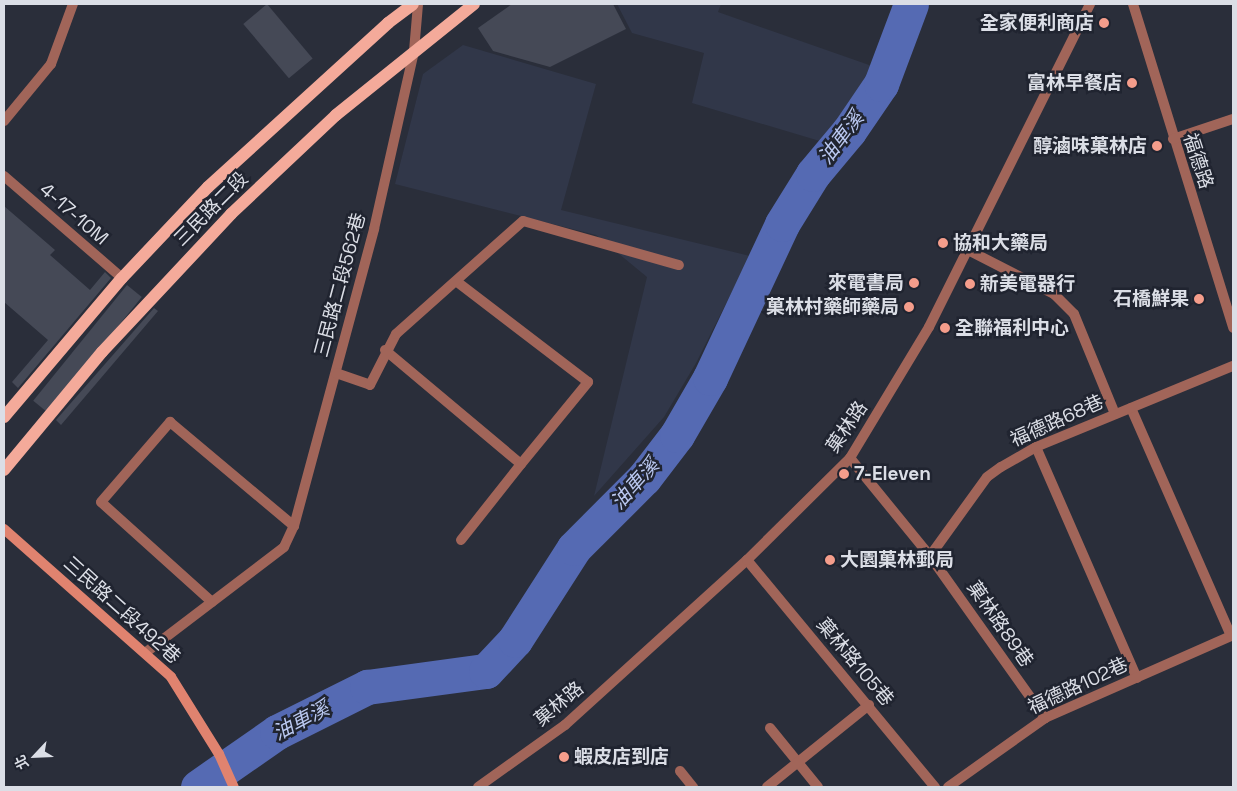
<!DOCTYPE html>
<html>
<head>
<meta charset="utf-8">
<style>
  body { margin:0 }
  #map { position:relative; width:1237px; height:791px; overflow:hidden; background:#2a2e3a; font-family:"Space Grotesk","Noto Sans TC",sans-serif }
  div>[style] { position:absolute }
  .built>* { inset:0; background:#313749 }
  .river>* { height:35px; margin:-17.5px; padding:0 17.5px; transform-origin:17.5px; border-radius:17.5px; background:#556ab3 }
  .building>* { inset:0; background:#454956; transform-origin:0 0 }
  .lane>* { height:10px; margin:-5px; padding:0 5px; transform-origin:5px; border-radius:5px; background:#a16559 }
  .street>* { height:10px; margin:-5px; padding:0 5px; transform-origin:5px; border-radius:5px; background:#a16559 }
  .secondary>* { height:10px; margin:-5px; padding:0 5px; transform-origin:5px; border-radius:5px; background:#e0836f }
  .primary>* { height:12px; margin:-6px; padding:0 6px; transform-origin:6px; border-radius:6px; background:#f4aa9a }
  .dots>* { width:14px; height:14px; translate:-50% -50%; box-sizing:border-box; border:2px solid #202430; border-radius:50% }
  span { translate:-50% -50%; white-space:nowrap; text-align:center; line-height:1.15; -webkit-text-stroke:5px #202430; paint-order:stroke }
  .poi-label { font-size:19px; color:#dbdee6; font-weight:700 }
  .right { translate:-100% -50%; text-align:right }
  .left { translate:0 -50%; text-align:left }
  .street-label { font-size:19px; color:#dbdee6 }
  .water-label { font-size:20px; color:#bac8f0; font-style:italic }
  .frame { position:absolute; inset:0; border:5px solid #dbdee6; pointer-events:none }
  .north { position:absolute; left:10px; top:731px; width:50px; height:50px; -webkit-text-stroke:4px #202430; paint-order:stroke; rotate:245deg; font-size:14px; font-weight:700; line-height:20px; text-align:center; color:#dbdee6 }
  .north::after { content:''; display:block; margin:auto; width:18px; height:22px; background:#dbdee6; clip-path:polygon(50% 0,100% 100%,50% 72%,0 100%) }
</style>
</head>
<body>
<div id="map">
  <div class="built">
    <i style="clip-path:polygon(617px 4px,721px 4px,718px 12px,872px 66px,857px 99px,823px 142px,692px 103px,704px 53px,632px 33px)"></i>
    <i style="clip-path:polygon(463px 45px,596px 84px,561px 210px,750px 256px,696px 363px,664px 417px,594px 496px,647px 277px,596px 235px,395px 184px,423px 74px)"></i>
  </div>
  <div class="river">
    <i style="left:198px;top:787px;width:96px;rotate:-34.8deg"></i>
    <i style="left:277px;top:732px;width:101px;rotate:-26.6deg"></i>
    <i style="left:367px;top:687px;width:120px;rotate:-7.7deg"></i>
    <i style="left:486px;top:671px;width:42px;rotate:-46.9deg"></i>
    <i style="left:515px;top:640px;width:109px;rotate:-57.3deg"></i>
    <i style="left:574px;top:548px;width:99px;rotate:-45deg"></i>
    <i style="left:644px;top:478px;width:54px;rotate:-52.5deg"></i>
    <i style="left:677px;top:435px;width:66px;rotate:-59.9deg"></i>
    <i style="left:710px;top:378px;width:170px;rotate:-64.9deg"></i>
    <i style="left:782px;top:224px;width:59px;rotate:-58.2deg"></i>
    <i style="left:813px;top:174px;width:56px;rotate:-50.1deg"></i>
    <i style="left:849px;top:131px;width:57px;rotate:-55.8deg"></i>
    <i style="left:881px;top:84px;width:85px;rotate:-69.4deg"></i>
  </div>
  <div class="building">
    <i style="left:267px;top:4px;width:71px;height:31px;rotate:50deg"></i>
    <i style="clip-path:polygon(512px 4px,613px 4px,626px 29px,550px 67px,493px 51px,478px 28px)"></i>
    <i style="clip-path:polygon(4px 206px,55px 250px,50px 255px,90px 290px,105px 272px,111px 278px,18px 388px,12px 382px,48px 340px,4px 302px)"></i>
    <i style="left:127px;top:285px;width:19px;height:149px;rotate:39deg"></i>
    <i style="clip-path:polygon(154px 308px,158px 311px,61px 425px,56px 420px)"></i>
  </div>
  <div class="lane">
    <i style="left:212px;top:602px;width:149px;rotate:-138deg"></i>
    <i style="left:101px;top:502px;width:106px;rotate:-49.2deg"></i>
    <i style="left:170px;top:422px;width:162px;rotate:40deg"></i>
    <i style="left:145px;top:653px;width:175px;rotate:-37.3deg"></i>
    <i style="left:284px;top:547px;width:23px;rotate:-65deg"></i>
    <i style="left:294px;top:526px;width:308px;rotate:-74.9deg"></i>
    <i style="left:374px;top:229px;width:182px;rotate:-77.3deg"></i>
  </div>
  <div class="street">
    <i style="left:1133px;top:4px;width:339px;rotate:72.8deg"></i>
    <i style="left:414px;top:51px;width:47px;rotate:-85.1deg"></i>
    <i style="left:4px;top:121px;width:74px;rotate:-50.5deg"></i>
    <i style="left:51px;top:64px;width:64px;rotate:-69.9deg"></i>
    <i style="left:1173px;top:139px;width:63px;rotate:-18.4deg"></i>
    <i style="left:4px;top:176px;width:156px;rotate:40.8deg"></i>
    <i style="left:966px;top:249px;width:99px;rotate:27.1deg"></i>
    <i style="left:1054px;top:294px;width:28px;rotate:45deg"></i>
    <i style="left:1074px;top:314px;width:108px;rotate:67.7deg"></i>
    <i style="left:385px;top:350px;width:177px;rotate:40deg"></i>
    <i style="left:521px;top:464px;width:106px;rotate:-50.7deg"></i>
    <i style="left:588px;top:382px;width:165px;rotate:-142.6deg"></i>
    <i style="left:336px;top:373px;width:36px;rotate:19deg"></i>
    <i style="left:370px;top:385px;width:57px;rotate:-63deg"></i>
    <i style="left:396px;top:334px;width:170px;rotate:-41.7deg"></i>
    <i style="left:523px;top:221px;width:162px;rotate:15.8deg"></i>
    <i style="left:1131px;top:408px;width:249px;rotate:66.3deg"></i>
    <i style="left:1036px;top:447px;width:252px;rotate:66.4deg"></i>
    <i style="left:850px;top:458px;width:127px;rotate:50.8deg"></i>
    <i style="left:930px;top:556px;width:199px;rotate:54.6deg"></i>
    <i style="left:461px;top:540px;width:97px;rotate:-51.7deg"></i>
    <i style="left:930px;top:556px;width:97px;rotate:-54.2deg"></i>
    <i style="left:987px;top:477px;width:17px;rotate:-36deg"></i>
    <i style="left:1001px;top:467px;width:40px;rotate:-29.7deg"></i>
    <i style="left:1036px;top:447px;width:213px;rotate:-22.4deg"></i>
    <i style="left:747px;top:560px;width:295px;rotate:50.4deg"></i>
    <i style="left:770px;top:728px;width:76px;rotate:50.9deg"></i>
    <i style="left:680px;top:771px;width:21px;rotate:51deg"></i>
    <i style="left:478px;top:787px;width:107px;rotate:-35.5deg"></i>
    <i style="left:565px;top:725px;width:246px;rotate:-42.2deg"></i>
    <i style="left:747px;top:560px;width:145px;rotate:-44.7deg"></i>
    <i style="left:850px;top:458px;width:153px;rotate:-58.9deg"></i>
    <i style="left:929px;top:327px;width:361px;rotate:-63.5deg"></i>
    <i style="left:767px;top:787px;width:131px;rotate:-38.8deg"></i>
    <i style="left:948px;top:787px;width:119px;rotate:-35.4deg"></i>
    <i style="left:1045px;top:718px;width:206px;rotate:-23.8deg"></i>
  </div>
  <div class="secondary">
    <i style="left:4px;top:529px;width:223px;rotate:41.5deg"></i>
    <i style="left:171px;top:677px;width:91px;rotate:58.1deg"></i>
    <i style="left:219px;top:754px;width:36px;rotate:66deg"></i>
  </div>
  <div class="primary">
    <i style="left:4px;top:417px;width:182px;rotate:-49.7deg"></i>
    <i style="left:122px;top:278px;width:125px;rotate:-46.6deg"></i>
    <i style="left:208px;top:187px;width:244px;rotate:-42.3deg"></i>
    <i style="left:388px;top:23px;width:31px;rotate:-37deg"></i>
    <i style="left:4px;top:470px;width:153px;rotate:-50.3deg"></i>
    <i style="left:102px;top:352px;width:189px;rotate:-46.9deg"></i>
    <i style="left:231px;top:214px;width:144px;rotate:-43.3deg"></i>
    <i style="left:336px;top:115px;width:177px;rotate:-38.8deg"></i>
  </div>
  <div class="dots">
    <i style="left:1104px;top:23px;background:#f49d8b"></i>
    <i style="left:1132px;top:83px;background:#f49d8b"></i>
    <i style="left:1157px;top:146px;background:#f49d8b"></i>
    <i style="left:943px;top:243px;background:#f49d8b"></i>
    <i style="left:914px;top:283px;background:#f49d8b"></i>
    <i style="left:970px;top:284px;background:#f49d8b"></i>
    <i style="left:1199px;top:299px;background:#f49d8b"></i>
    <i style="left:909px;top:307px;background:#f49d8b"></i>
    <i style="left:945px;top:328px;background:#f49d8b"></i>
    <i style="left:844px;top:474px;background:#f49d8b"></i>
    <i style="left:830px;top:560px;background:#f49d8b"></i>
    <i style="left:564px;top:757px;background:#f49d8b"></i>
  </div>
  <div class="poi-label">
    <span class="right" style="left:1094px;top:23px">全家便利商店</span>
    <span class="right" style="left:1122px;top:83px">富林早餐店</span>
    <span class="right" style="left:1147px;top:146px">醇滷味菓林店</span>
    <span class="left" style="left:953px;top:243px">協和大藥局</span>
    <span class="right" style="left:904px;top:283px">來電書局</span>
    <span class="left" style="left:980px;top:284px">新美電器行</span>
    <span class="right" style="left:1189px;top:299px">石橋鮮果</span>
    <span class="right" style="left:899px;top:307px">菓林村藥師藥局</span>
    <span class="left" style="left:955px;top:328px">全聯福利中心</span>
    <span class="left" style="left:854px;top:474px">7-Eleven</span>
    <span class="left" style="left:840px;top:560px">大園菓林郵局</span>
    <span class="left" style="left:574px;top:757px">蝦皮店到店</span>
  </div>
  <div class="street-label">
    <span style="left:1198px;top:161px;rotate:72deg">福德路</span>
    <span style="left:211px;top:209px;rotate:-45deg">三民路二段</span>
    <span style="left:74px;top:214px;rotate:41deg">4-17-10M</span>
    <span style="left:340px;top:285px;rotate:-75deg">三民路二段562巷</span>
    <span style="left:1057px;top:421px;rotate:-24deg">福德路68巷</span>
    <span style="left:847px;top:427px;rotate:-56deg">菓林路</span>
    <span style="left:122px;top:610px;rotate:42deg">三民路二段492巷</span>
    <span style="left:1000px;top:624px;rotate:55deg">菓林路89巷</span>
    <span style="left:855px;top:662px;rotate:50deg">菓林路105巷</span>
    <span style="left:1078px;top:686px;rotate:-25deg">福德路102巷</span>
    <span style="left:559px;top:704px;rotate:-40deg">菓林路</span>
  </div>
  <div class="water-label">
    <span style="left:841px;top:138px;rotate:-53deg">油車溪</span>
    <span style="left:635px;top:484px;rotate:-48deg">油車溪</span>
    <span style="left:301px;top:721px;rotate:-28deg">油車溪</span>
  </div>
  <div class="frame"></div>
  <div class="north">北</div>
</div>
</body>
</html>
